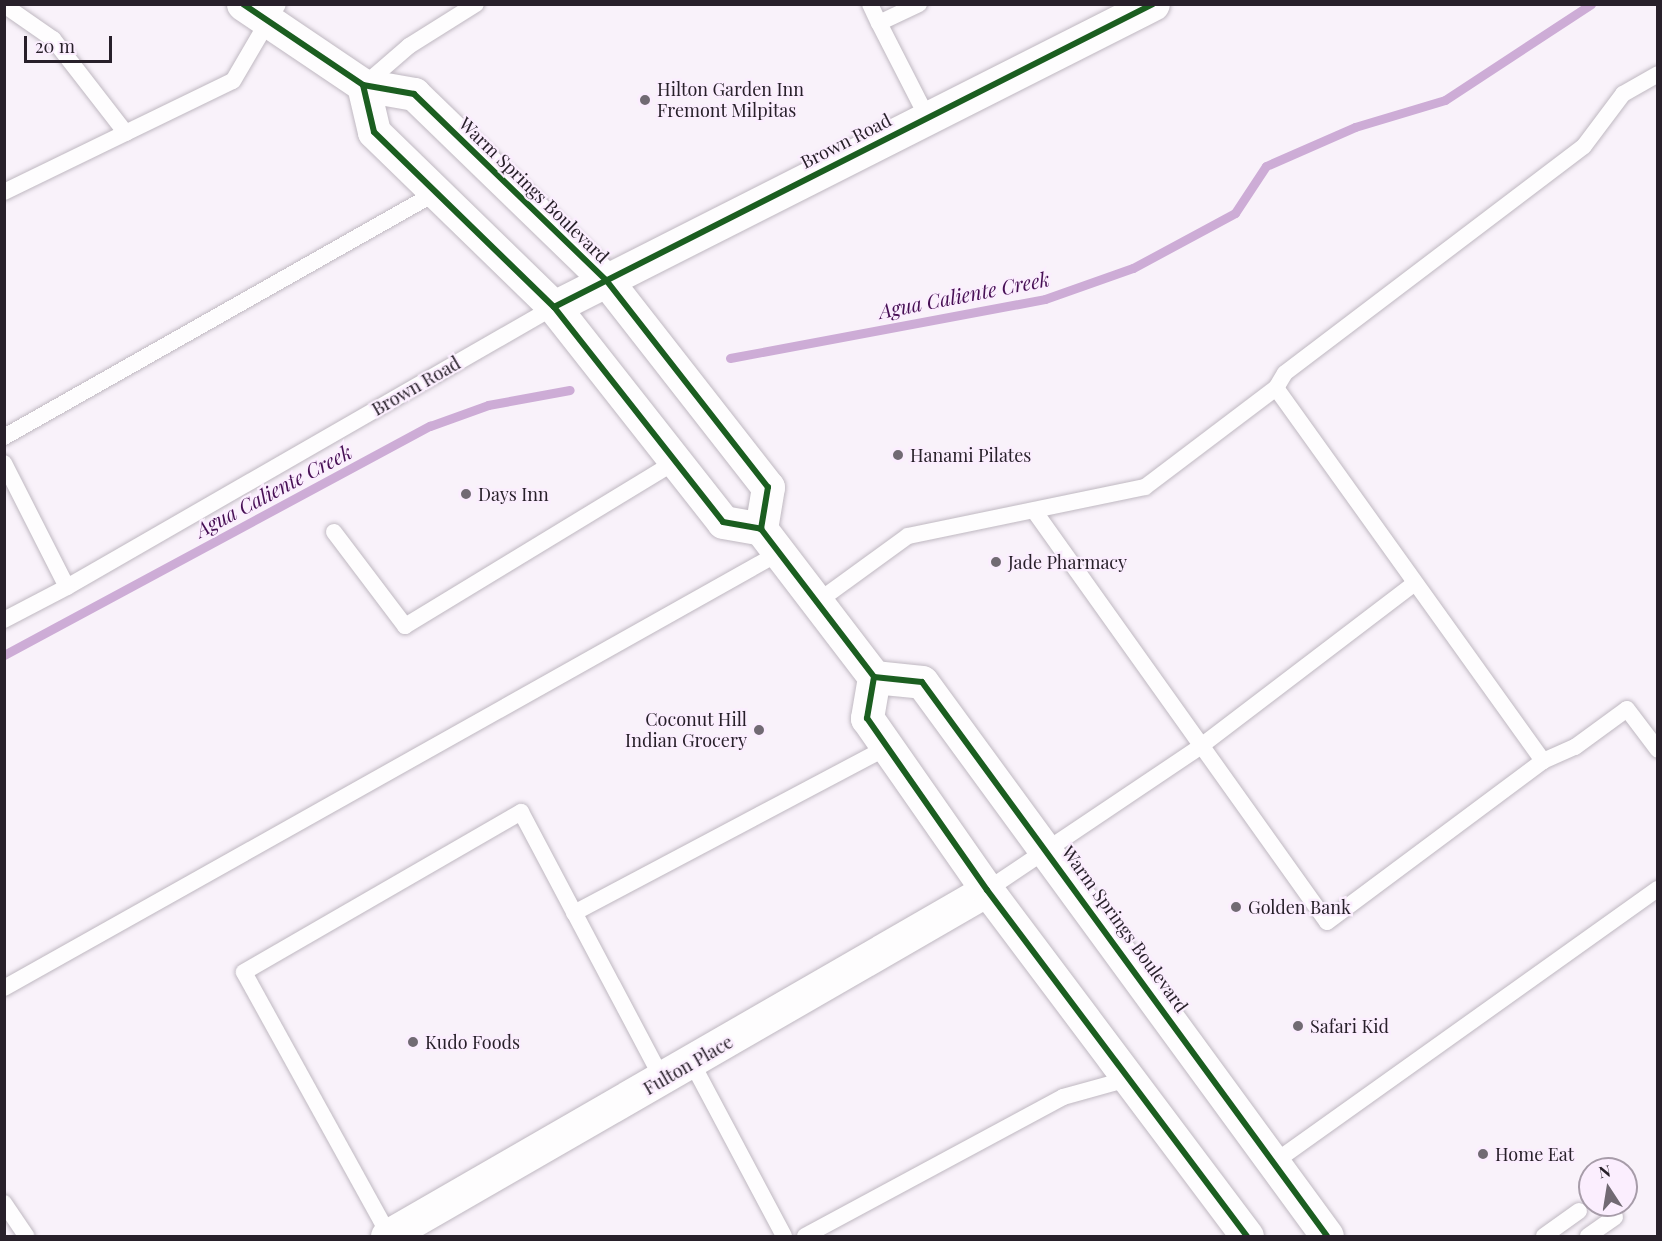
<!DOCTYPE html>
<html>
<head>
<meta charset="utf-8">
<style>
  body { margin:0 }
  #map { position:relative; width:1662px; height:1241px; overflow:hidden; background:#f9f2fa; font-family:"Playfair Display",serif }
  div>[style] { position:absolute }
  .stream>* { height:9px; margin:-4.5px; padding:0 4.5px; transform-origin:4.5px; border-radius:4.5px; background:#cdacd6 }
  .roads { filter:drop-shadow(0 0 2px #bfb8c1) drop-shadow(0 0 2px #bfb8c1) }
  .lane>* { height:16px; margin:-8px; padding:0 8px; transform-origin:8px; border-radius:8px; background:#fefdfe }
  .street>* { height:33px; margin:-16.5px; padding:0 16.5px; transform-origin:16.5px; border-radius:16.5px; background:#fefdfe }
  .primary>* { height:33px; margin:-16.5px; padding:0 16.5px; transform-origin:16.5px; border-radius:16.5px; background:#fefdfe }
  .cycleway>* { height:6px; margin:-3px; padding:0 3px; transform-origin:3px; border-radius:3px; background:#1b5e20 }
  .dots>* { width:16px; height:16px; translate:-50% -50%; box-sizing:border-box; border:3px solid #fbeefe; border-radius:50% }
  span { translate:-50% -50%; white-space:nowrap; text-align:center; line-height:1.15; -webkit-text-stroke:4.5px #fbeefe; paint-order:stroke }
  .poi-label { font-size:18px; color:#28202a }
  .left { translate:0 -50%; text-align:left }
  .right { translate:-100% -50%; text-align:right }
  .street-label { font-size:18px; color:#28202a }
  .water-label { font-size:20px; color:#460e54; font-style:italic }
  .frame { position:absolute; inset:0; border:6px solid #28202a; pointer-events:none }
  .north { position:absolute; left:1578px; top:1157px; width:60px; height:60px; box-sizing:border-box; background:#fbeefe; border:2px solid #a79ca9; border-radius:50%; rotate:348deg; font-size:16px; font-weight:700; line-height:24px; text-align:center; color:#28202a }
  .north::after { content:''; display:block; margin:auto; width:21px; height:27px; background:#716a73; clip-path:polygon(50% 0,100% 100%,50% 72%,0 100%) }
  .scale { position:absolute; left:24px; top:36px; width:88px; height:27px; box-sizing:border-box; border:3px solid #28202a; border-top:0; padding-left:8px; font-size:18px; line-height:21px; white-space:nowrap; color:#28202a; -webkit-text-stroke:4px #fbeefe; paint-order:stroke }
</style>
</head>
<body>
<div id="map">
  <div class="stream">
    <i style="left:730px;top:358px;width:320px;rotate:-10.6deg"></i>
    <i style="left:1045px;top:299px;width:93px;rotate:-19.4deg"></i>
    <i style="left:1133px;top:268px;width:116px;rotate:-28.3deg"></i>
    <i style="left:1235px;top:213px;width:56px;rotate:-56.6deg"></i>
    <i style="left:1266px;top:166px;width:97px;rotate:-23.7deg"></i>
    <i style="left:1355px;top:127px;width:94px;rotate:-16.7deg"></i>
    <i style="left:1445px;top:100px;width:175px;rotate:-33.3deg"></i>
    <i style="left:4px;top:655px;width:484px;rotate:-28.3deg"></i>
    <i style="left:430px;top:426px;width:62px;rotate:-19.9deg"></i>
    <i style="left:488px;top:405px;width:83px;rotate:-10.4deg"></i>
  </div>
  <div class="roads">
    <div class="lane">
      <i style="left:870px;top:4px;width:21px;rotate:65deg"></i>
      <i style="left:919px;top:4px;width:44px;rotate:154.6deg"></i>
      <i style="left:879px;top:23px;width:106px;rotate:62.9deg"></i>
      <i style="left:4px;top:5px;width:60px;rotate:34.8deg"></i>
      <i style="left:53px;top:39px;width:119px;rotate:52.2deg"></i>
      <i style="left:364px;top:85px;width:60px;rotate:-40.9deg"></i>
      <i style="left:409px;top:46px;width:79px;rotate:-32.1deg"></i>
      <i style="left:4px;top:192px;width:254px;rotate:-25.9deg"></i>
      <i style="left:233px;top:81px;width:89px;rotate:-59.7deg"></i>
      <i style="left:1276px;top:388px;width:17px;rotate:-59deg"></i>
      <i style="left:1285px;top:373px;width:375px;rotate:-37.2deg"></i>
      <i style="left:1584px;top:146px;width:65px;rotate:-53.1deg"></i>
      <i style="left:1623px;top:94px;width:40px;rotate:-29.7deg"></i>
      <i style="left:4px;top:437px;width:498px;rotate:-29.5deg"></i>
      <i style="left:4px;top:463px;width:139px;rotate:63.1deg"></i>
      <i style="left:67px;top:587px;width:562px;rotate:-29.9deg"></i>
      <i style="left:1035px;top:512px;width:503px;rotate:54.54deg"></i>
      <i style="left:1327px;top:922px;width:269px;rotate:-36.7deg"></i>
      <i style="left:1543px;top:761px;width:35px;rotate:-24deg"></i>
      <i style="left:1575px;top:747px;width:64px;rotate:-36.2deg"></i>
      <i style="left:1627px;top:709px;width:51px;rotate:52.9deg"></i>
      <i style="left:334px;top:532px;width:118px;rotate:52.9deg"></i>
      <i style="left:405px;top:626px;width:316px;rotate:-31.3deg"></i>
      <i style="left:817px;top:602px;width:112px;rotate:-36deg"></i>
      <i style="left:908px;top:536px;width:242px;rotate:-11.7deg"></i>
      <i style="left:1145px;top:487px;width:164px;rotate:-37.1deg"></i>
      <i style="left:1276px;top:388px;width:459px;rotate:54.4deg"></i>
      <i style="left:4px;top:620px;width:71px;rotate:-27.6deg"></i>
      <i style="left:987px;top:890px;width:258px;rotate:-33.9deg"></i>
      <i style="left:1201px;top:746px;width:269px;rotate:-37.3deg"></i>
      <i style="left:574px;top:913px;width:354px;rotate:-27.9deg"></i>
      <i style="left:4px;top:988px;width:889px;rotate:-29.31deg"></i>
      <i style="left:692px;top:1063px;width:196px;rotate:62deg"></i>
      <i style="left:1276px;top:1161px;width:469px;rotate:-35.5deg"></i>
      <i style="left:4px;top:1203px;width:40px;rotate:56deg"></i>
      <i style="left:389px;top:1235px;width:300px;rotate:-118.9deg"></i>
      <i style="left:244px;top:972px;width:320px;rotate:-30deg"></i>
      <i style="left:521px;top:812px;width:303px;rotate:62.1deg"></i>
      <i style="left:805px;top:1236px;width:293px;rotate:-28.3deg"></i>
      <i style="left:1063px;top:1097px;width:67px;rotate:-15.5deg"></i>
      <i style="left:1544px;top:1236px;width:43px;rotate:-35.5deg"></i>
      <i style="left:1588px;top:1236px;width:33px;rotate:-35deg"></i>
    </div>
    <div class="street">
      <i style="left:554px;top:307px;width:671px;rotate:-26.83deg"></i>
      <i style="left:387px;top:1236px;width:693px;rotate:-29.97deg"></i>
    </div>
    <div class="primary">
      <i style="left:243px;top:4px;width:145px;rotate:34deg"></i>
      <i style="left:363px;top:85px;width:52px;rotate:10deg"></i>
      <i style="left:414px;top:94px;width:267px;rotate:44.1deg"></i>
      <i style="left:606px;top:280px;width:263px;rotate:52deg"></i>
      <i style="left:768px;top:487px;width:43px;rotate:99.5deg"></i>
      <i style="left:363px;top:85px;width:48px;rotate:76.8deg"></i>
      <i style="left:374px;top:132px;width:251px;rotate:44.2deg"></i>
      <i style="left:554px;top:307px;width:273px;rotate:51.8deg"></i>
      <i style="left:723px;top:522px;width:39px;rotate:10deg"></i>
      <i style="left:761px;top:529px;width:186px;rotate:52.6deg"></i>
      <i style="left:874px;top:677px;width:48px;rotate:5.9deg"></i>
      <i style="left:922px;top:682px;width:686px;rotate:53.83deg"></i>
      <i style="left:874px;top:677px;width:42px;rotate:99.7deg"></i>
      <i style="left:867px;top:718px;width:210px;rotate:55.1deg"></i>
      <i style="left:987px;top:890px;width:433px;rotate:53.1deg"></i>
    </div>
  </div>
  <div class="cycleway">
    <i style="left:243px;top:4px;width:145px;rotate:34deg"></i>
    <i style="left:363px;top:85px;width:52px;rotate:10deg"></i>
    <i style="left:414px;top:94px;width:267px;rotate:44.1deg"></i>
    <i style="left:606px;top:280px;width:263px;rotate:52deg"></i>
    <i style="left:768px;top:487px;width:43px;rotate:99.5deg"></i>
    <i style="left:363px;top:85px;width:48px;rotate:76.8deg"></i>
    <i style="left:374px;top:132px;width:251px;rotate:44.2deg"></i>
    <i style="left:554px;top:307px;width:273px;rotate:51.8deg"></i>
    <i style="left:723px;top:522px;width:39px;rotate:10deg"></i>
    <i style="left:761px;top:529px;width:186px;rotate:52.6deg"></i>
    <i style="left:874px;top:677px;width:48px;rotate:5.9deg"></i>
    <i style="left:922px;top:682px;width:686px;rotate:53.83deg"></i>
    <i style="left:554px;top:307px;width:671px;rotate:-26.83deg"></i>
    <i style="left:874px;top:677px;width:42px;rotate:99.7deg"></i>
    <i style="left:867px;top:718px;width:210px;rotate:55.1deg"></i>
    <i style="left:987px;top:890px;width:433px;rotate:53.1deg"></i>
  </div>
  <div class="dots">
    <i style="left:645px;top:100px;background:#716a73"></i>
    <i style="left:898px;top:455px;background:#716a73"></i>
    <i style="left:466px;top:494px;background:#716a73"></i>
    <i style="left:996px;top:562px;background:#716a73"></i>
    <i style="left:759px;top:730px;background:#716a73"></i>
    <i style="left:1236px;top:907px;background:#716a73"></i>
    <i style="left:1298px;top:1026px;background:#716a73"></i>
    <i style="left:413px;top:1042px;background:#716a73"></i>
    <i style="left:1483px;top:1154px;background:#716a73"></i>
  </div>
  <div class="poi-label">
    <span class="left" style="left:657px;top:100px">Hilton Garden Inn<br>Fremont Milpitas</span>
    <span class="left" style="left:910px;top:455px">Hanami Pilates</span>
    <span class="left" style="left:478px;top:494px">Days Inn</span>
    <span class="left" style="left:1008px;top:562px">Jade Pharmacy</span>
    <span class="right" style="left:747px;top:730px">Coconut Hill<br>Indian Grocery</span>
    <span class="left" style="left:1248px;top:907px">Golden Bank</span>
    <span class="left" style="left:1310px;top:1026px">Safari Kid</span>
    <span class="left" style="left:425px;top:1042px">Kudo Foods</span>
    <span class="left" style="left:1495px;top:1154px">Home Eat</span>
  </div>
  <div class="street-label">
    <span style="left:846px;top:141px;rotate:-27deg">Brown Road</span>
    <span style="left:534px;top:190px;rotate:44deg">Warm Springs Boulevard</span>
    <span style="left:416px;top:386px;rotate:-30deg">Brown Road</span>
    <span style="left:1125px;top:929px;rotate:54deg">Warm Springs Boulevard</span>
    <span style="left:688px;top:1065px;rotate:-30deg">Fulton Place</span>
  </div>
  <div class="water-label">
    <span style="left:964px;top:294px;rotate:-11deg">Agua Caliente Creek</span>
    <span style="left:273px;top:490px;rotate:-28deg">Agua Caliente Creek</span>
  </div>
  <div class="frame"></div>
  <div class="north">N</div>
  <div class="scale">20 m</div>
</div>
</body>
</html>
